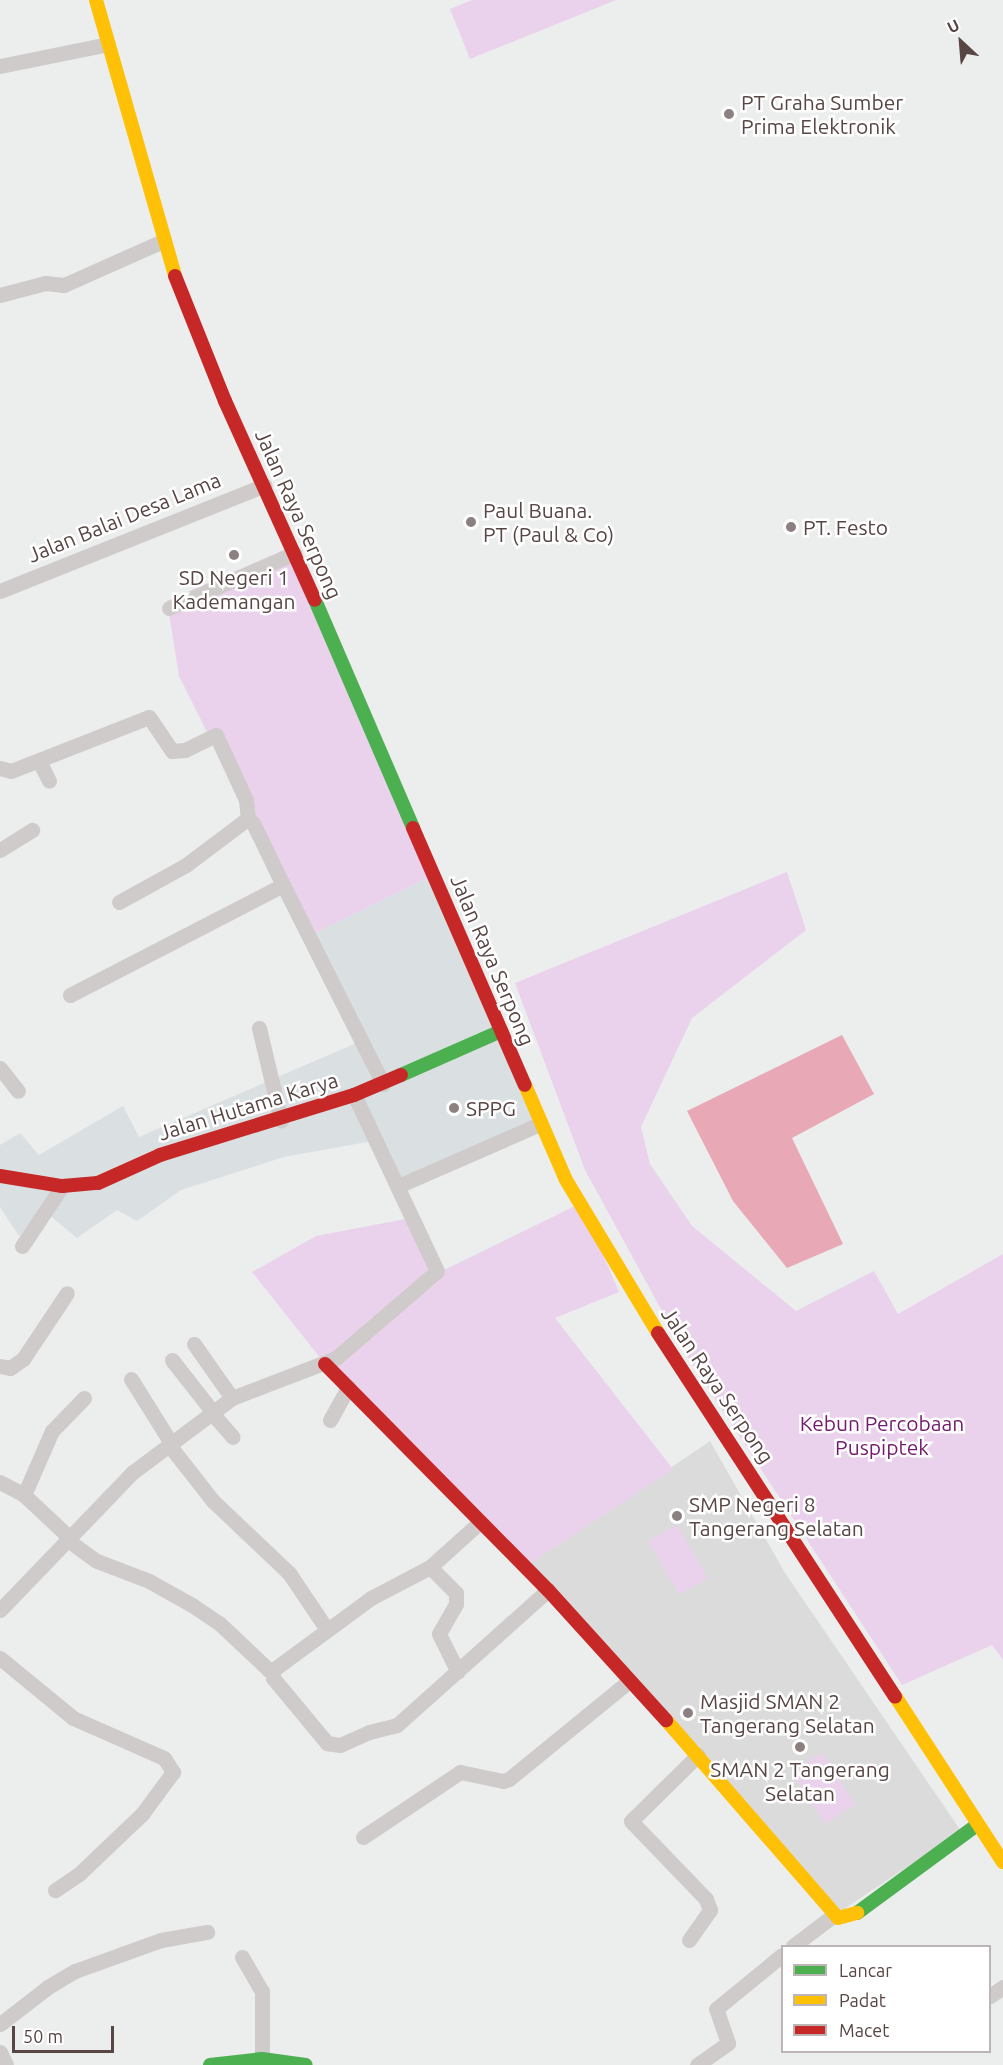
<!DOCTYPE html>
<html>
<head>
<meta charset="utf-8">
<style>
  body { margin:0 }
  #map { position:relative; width:1003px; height:2065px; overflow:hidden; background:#eceded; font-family:Ubuntu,sans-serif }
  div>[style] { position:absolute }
  .commercial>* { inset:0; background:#dae0e2 }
  .education>* { inset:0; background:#dcdbdb }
  .green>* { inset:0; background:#ead2ec; transform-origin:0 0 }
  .water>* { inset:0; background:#e8a8b6 }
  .street>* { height:15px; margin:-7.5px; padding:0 7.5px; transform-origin:7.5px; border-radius:7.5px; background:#d0cbcb }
  .fast>* { height:14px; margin:-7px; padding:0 7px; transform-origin:7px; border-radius:7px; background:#4caf50 }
  .slow>* { height:14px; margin:-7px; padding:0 7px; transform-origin:7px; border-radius:7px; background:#ffc107 }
  .jam>* { height:14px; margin:-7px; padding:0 7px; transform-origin:7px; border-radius:7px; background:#c62828 }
  .dots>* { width:16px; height:16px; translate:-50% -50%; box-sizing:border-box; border:3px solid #fff; border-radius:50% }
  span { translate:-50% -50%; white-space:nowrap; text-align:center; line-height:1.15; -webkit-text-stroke:5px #fff; paint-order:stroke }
  .poi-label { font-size:21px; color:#584645 }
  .left { translate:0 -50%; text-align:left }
  .street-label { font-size:21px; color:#584645 }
  .park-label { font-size:21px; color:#741b6d }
  .legend { position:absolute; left:781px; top:1945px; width:210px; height:108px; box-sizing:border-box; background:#fff; border:2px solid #bcb5b5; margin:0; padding:8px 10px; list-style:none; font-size:18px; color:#584645 }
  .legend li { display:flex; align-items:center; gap:12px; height:30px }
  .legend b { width:30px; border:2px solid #bcb5b5 }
  .north { position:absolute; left:931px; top:12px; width:60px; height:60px; -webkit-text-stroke:4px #fff; paint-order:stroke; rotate:334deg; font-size:16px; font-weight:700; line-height:24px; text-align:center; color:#584645 }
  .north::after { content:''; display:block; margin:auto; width:21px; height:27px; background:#584645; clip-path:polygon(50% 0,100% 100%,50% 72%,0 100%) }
  .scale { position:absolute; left:12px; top:2026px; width:102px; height:27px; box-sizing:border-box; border:3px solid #584645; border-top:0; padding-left:8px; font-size:18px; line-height:21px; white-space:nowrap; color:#584645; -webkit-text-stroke:4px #fff; paint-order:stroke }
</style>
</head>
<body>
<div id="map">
  <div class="commercial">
    <i style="clip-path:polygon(434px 875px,543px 1119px,398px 1180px,378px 1140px,284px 1157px,181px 1190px,137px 1221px,117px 1210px,77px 1238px,48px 1214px,19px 1236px,0 1207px,0 1145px,20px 1133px,39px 1155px,123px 1106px,139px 1137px,361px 1041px,309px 936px)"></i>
  </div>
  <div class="education">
    <i style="clip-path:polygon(710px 1441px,785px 1573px,961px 1831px,841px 1911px,531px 1563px)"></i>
  </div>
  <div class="green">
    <i style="clip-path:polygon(472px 0,616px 0,470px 59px,450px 9px)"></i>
    <i style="clip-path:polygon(286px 549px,434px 875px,309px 936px,179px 676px,167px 601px)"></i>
    <i style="clip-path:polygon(787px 872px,806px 930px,692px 1018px,641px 1127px,650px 1164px,692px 1226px,796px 1311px,874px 1271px,898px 1314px,1003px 1254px,1003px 1660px,992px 1645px,902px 1685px,685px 1353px,585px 1170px,515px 983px)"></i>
    <i style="clip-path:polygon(581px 1203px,619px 1292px,555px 1318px,673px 1469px,531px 1563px,322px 1360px,252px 1272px,316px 1236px,416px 1217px,442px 1271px)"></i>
    <i style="left:677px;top:1525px;width:61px;height:33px;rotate:60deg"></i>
    <i style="left:822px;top:1753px;width:61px;height:36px;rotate:57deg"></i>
  </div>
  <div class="water">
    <i style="clip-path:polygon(842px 1035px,874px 1094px,792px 1138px,843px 1244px,787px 1268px,733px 1201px,687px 1111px)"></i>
  </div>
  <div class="street">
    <i style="left:0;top:66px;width:110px;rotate:-11.5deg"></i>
    <i style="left:0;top:295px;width:47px;rotate:-14.9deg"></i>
    <i style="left:45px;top:283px;width:19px;rotate:6deg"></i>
    <i style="left:64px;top:285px;width:108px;rotate:-24deg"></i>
    <i style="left:0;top:591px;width:285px;rotate:-21.8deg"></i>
    <i style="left:169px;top:608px;width:137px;rotate:-23.6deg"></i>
    <i style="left:39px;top:761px;width:22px;rotate:63deg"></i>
    <i style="left:0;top:768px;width:11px;rotate:15deg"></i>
    <i style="left:11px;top:771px;width:148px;rotate:-21.4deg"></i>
    <i style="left:149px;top:717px;width:41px;rotate:55.9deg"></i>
    <i style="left:172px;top:751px;width:13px;rotate:-4deg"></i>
    <i style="left:185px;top:750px;width:34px;rotate:-26deg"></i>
    <i style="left:216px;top:735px;width:72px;rotate:65.2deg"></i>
    <i style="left:246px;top:800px;width:19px;rotate:84deg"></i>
    <i style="left:0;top:850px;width:38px;rotate:-32deg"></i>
    <i style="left:119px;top:902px;width:77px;rotate:-28.9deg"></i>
    <i style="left:186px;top:865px;width:76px;rotate:-37deg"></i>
    <i style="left:247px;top:819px;width:7px;rotate:34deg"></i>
    <i style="left:253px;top:823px;width:69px;rotate:64.2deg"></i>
    <i style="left:70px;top:995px;width:240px;rotate:-27.3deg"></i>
    <i style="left:283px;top:885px;width:223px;rotate:63.3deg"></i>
    <i style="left:259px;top:1028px;width:95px;rotate:76.6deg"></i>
    <i style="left:0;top:1068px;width:29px;rotate:52deg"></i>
    <i style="left:398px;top:1186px;width:155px;rotate:-23.6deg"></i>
    <i style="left:22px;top:1246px;width:72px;rotate:-56.3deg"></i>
    <i style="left:194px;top:1344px;width:66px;rotate:54.9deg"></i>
    <i style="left:172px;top:1360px;width:65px;rotate:51.9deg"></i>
    <i style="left:0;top:1366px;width:10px;rotate:11deg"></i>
    <i style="left:10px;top:1368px;width:16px;rotate:-35deg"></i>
    <i style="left:23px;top:1359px;width:79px;rotate:-56.3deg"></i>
    <i style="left:131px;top:1379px;width:75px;rotate:58deg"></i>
    <i style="left:211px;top:1412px;width:33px;rotate:49deg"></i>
    <i style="left:330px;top:1420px;width:38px;rotate:-61deg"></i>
    <i style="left:169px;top:1445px;width:71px;rotate:51.8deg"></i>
    <i style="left:213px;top:1501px;width:105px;rotate:43.5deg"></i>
    <i style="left:289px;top:1573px;width:66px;rotate:56.1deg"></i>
    <i style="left:0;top:1482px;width:27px;rotate:28deg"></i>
    <i style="left:24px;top:1495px;width:64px;rotate:43.1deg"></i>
    <i style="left:24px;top:1495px;width:70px;rotate:-66.4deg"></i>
    <i style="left:52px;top:1431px;width:46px;rotate:-45.9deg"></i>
    <i style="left:480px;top:1522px;width:67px;rotate:138deg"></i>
    <i style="left:430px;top:1567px;width:67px;rotate:152.3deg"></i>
    <i style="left:371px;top:1598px;width:122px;rotate:143.7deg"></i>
    <i style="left:273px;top:1670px;width:8px;rotate:90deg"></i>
    <i style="left:273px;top:1678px;width:85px;rotate:50.3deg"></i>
    <i style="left:327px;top:1743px;width:13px;rotate:9deg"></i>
    <i style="left:340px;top:1745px;width:32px;rotate:-24deg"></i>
    <i style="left:369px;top:1732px;width:29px;rotate:-14deg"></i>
    <i style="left:397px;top:1725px;width:203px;rotate:-41.8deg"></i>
    <i style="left:69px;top:1541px;width:34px;rotate:36deg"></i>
    <i style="left:97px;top:1561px;width:56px;rotate:21deg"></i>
    <i style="left:149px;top:1581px;width:49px;rotate:29.2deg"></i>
    <i style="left:192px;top:1605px;width:32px;rotate:34deg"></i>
    <i style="left:219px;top:1623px;width:71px;rotate:43.3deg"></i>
    <i style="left:430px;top:1567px;width:37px;rotate:45deg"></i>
    <i style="left:456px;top:1593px;width:11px;rotate:90deg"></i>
    <i style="left:456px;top:1604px;width:34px;rotate:120deg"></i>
    <i style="left:439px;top:1634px;width:42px;rotate:63.4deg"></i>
    <i style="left:0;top:1610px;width:192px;rotate:-46.1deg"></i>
    <i style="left:133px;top:1472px;width:124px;rotate:-36.8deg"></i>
    <i style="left:232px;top:1398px;width:111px;rotate:-21deg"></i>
    <i style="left:336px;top:1358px;width:133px;rotate:-40.7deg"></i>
    <i style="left:437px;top:1271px;width:195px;rotate:-115.2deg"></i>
    <i style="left:0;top:1658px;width:94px;rotate:39.4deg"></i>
    <i style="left:73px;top:1718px;width:99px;rotate:23.7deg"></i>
    <i style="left:164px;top:1758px;width:17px;rotate:57deg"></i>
    <i style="left:173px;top:1772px;width:52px;rotate:126.4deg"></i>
    <i style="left:142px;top:1814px;width:87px;rotate:136.4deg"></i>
    <i style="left:79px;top:1874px;width:29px;rotate:146deg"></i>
    <i style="left:363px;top:1837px;width:117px;rotate:-33.8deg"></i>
    <i style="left:460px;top:1772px;width:44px;rotate:11.8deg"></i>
    <i style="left:503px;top:1781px;width:6px;rotate:-18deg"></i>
    <i style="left:509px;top:1779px;width:154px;rotate:-39.2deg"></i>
    <i style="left:689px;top:1940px;width:37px;rotate:-55deg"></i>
    <i style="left:710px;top:1910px;width:12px;rotate:-110deg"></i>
    <i style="left:706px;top:1899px;width:108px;rotate:-133.9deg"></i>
    <i style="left:631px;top:1821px;width:94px;rotate:-44.6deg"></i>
    <i style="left:793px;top:1946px;width:51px;rotate:-37.1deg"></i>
    <i style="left:242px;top:1957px;width:39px;rotate:60deg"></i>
    <i style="left:262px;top:1991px;width:68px;rotate:90deg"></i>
    <i style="left:990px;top:1996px;width:16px;rotate:-35deg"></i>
    <i style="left:0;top:2024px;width:61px;rotate:-37.6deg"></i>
    <i style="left:48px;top:1987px;width:31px;rotate:-31deg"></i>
    <i style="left:75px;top:1971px;width:91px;rotate:-19.8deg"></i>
    <i style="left:161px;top:1940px;width:47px;rotate:-9.9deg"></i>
    <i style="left:0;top:2052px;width:14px;rotate:65deg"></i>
    <i style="left:697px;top:2065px;width:38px;rotate:-35deg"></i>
    <i style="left:728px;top:2043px;width:36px;rotate:-109deg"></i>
    <i style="left:716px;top:2009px;width:85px;rotate:-39.3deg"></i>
  </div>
  <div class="fast">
    <i style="left:315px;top:600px;width:248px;rotate:66.7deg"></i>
    <i style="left:401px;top:1075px;width:109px;rotate:-23.7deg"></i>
    <i style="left:857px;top:1913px;width:149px;rotate:-36.3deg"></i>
    <i style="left:210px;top:2065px;width:52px;rotate:-6.6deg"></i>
    <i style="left:262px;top:2059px;width:44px;rotate:7.8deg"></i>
  </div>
  <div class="slow">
    <i style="left:96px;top:0;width:287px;rotate:74deg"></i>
    <i style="left:525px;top:1085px;width:103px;rotate:66.7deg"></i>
    <i style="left:566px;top:1180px;width:179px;rotate:59deg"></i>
    <i style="left:895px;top:1696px;width:198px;rotate:57deg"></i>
    <i style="left:666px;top:1720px;width:262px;rotate:49deg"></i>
    <i style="left:838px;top:1918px;width:20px;rotate:-15deg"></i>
  </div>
  <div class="jam">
    <i style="left:175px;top:276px;width:135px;rotate:68.2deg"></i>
    <i style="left:225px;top:401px;width:218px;rotate:65.7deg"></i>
    <i style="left:413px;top:828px;width:280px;rotate:66.5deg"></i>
    <i style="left:0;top:1176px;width:63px;rotate:9.2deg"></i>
    <i style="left:62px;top:1186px;width:36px;rotate:-5deg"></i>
    <i style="left:98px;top:1183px;width:68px;rotate:-24.3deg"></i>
    <i style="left:160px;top:1155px;width:203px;rotate:-17.2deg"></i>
    <i style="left:354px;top:1095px;width:51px;rotate:-23.1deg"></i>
    <i style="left:658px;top:1333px;width:434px;rotate:56.9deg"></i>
    <i style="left:325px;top:1364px;width:317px;rotate:45.4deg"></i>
    <i style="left:548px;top:1590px;width:176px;rotate:47.8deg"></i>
  </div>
  <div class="dots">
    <i style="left:729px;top:114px;background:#8c8080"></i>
    <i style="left:471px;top:522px;background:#8c8080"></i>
    <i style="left:791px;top:527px;background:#8c8080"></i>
    <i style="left:234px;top:555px;background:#8c8080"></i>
    <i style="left:454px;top:1108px;background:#8c8080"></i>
    <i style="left:677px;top:1516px;background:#8c8080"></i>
    <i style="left:688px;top:1713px;background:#8c8080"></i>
    <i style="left:800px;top:1747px;background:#8c8080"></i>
  </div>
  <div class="poi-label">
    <span class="left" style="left:741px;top:114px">PT Graha Sumber<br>Prima Elektronik</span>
    <span class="left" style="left:483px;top:522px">Paul Buana.<br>PT (Paul &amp; Co)</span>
    <span class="left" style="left:803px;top:527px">PT. Festo</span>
    <span style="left:234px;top:589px">SD Negeri 1<br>Kademangan</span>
    <span class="left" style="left:466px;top:1108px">SPPG</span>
    <span class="left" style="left:689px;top:1516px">SMP Negeri 8<br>Tangerang Selatan</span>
    <span class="left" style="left:700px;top:1713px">Masjid SMAN 2<br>Tangerang Selatan</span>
    <span style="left:800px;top:1781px">SMAN 2 Tangerang<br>Selatan</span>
  </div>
  <div class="street-label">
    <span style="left:299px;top:514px;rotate:66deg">Jalan Raya Serpong</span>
    <span style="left:124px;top:517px;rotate:-22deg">Jalan Balai Desa Lama</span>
    <span style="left:493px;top:960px;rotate:67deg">Jalan Raya Serpong</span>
    <span style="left:248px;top:1106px;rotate:-17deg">Jalan Hutama Karya</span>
    <span style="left:718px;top:1385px;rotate:56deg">Jalan Raya Serpong</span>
  </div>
  <div class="park-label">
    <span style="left:882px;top:1435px">Kebun Percobaan<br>Puspiptek</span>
  </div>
  <ul class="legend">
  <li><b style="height:8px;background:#4caf50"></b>Lancar</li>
  <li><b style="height:8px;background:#ffc107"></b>Padat</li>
  <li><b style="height:8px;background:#c62828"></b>Macet</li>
  </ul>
  <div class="north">U</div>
  <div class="scale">50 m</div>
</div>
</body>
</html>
